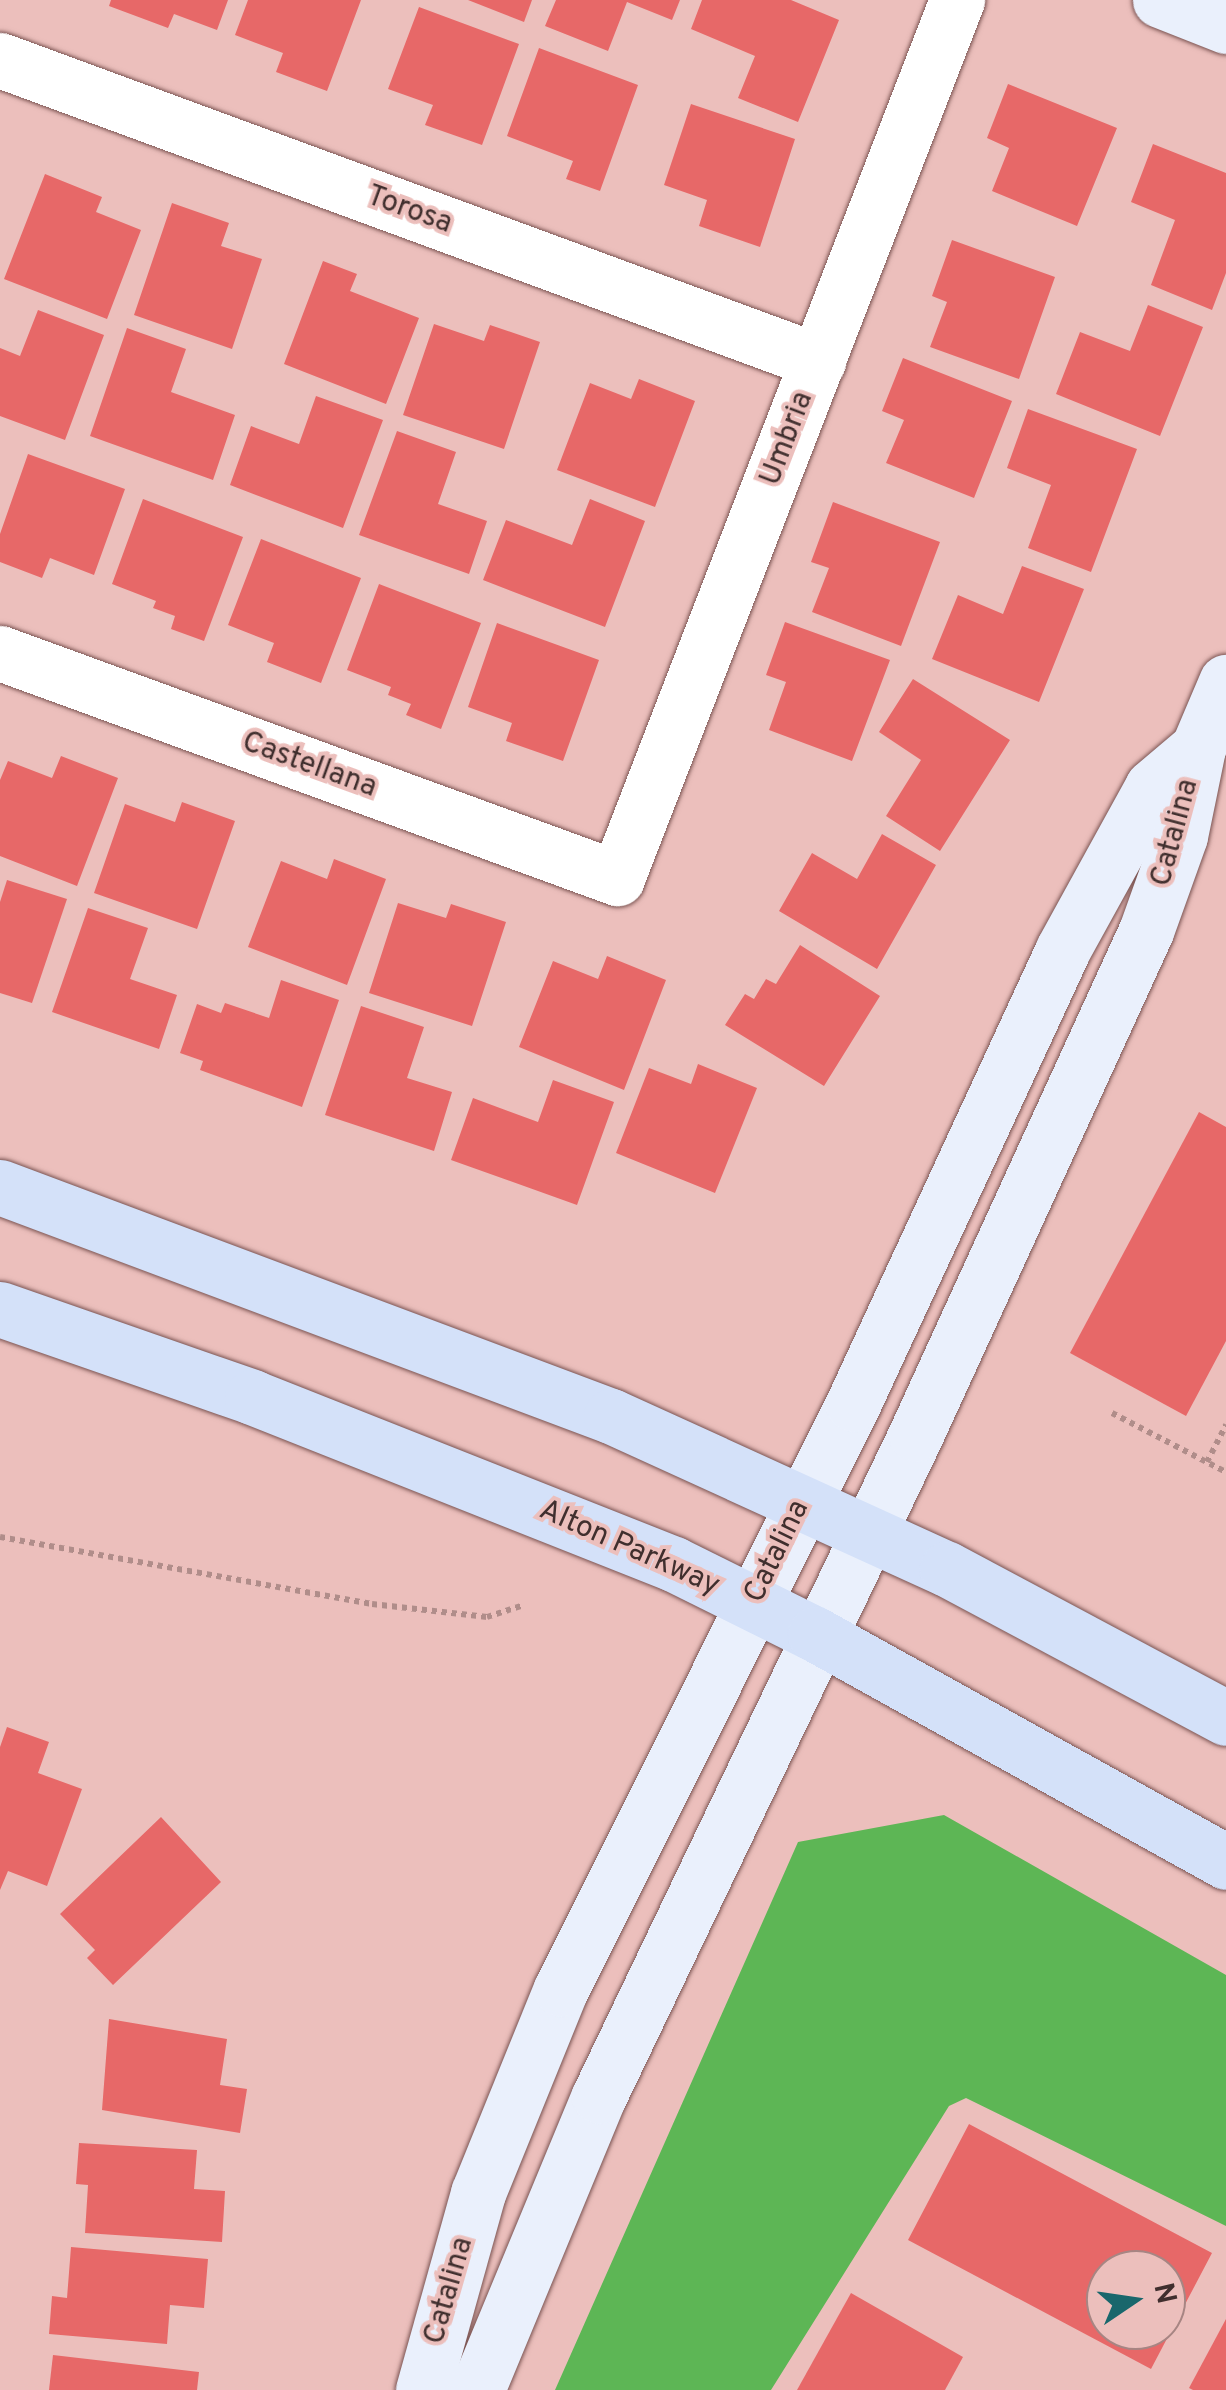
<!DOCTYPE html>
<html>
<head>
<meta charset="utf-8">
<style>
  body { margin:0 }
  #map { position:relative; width:1226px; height:2390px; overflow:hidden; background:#ecbfbc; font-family:Overpass,sans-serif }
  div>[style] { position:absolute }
  .forest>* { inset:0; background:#5db655 }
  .building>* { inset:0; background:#e76868 }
  .path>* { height:6px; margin-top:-3px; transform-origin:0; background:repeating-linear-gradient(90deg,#b08d8a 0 5px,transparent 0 10px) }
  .roads { filter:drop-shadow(0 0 2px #7a5452) drop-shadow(0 0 2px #7a5452) }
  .street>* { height:55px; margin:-27.5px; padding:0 27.5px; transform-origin:27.5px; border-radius:27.5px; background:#fff }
  .secondary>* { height:55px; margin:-27.5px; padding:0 27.5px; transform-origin:27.5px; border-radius:27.5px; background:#eaf0fc }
  .primary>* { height:55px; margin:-27.5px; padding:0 27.5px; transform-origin:27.5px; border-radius:27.5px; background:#d4e1f9 }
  span { translate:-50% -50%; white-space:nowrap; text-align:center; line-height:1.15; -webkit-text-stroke:8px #ecbfbc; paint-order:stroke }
  .street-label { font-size:30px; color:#402f2e }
  .north { position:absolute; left:1086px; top:2250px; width:100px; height:100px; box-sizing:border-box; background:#ecbfbc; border:2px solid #a78583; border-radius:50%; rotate:77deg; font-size:28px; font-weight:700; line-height:40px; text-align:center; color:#402f2e }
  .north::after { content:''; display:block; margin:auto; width:35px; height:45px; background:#19676c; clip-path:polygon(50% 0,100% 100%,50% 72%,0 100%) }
</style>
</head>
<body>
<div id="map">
  <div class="forest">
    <i style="clip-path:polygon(944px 1815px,1226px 1975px,1226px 2226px,966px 2098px,949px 2106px,771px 2390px,555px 2390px,798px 1842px)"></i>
  </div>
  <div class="building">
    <i style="clip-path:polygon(111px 0,228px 0,217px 30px,174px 14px,168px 28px,109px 6px)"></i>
    <i style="clip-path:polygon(248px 0,361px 0,327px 91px,276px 72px,283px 53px,235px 35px)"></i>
    <i style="clip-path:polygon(468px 0,532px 0,524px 22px)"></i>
    <i style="clip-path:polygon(556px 0,680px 0,672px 20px,627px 2px,608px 51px,545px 26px)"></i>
    <i style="clip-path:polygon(702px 0,791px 0,839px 20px,798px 122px,738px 98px,755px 56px,691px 29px)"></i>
    <i style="clip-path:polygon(419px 7px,519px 44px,482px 145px,425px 125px,433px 105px,388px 89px)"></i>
    <i style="clip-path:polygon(539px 48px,638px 85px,600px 191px,566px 179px,573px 161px,507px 136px)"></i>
    <i style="clip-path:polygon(1008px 84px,1117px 128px,1077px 226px,992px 191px,1009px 148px,987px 138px)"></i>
    <i style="clip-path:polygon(691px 104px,795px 139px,760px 247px,699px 226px,707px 200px,664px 185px)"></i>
    <i style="clip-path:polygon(1153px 144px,1226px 173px,1226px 273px,1212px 310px,1151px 285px,1175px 220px,1131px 202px)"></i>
    <i style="clip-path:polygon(45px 174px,102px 197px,96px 212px,141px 230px,107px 319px,4px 279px)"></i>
    <i style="clip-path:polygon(172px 203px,229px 223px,221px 246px,262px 259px,232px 349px,134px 315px)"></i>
    <i style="clip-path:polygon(952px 240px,1055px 277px,1019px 379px,930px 347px,947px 302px,932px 296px)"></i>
    <i style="clip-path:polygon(323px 261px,357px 274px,350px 291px,419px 318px,386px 404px,284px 364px)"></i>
    <i style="clip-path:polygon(1148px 305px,1203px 327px,1160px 436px,1056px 394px,1080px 332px,1130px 351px)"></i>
    <i style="clip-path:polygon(38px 310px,104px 335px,65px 440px,0 416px,0 348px,20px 356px)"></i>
    <i style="clip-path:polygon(434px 324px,484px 341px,490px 325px,540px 342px,504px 449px,403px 415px)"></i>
    <i style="clip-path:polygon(127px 328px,186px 349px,171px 392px,235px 415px,213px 480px,90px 436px)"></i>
    <i style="clip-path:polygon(903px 358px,1012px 401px,974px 498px,886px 463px,904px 420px,882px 411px)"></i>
    <i style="clip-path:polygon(639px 379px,695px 401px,655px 507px,557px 470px,590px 383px,631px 399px)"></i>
    <i style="clip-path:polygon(316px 396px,383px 420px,343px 528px,230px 485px,251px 426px,299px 444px)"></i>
    <i style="clip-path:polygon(1028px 409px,1137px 449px,1091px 572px,1028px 548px,1051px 485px,1007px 468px)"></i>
    <i style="clip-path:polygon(397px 431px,456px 452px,438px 504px,487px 521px,469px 574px,359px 535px)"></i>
    <i style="clip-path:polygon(28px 454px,125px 489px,94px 575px,50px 558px,42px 578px,0 562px,0 534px)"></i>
    <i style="clip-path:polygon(143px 499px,243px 537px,204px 641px,171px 629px,175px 616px,153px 608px,156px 601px,112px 584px)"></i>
    <i style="clip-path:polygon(590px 499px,645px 521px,605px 627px,483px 580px,506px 520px,572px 545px)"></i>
    <i style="clip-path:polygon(833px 502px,940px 542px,901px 646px,812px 612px,829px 568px,811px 562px)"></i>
    <i style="clip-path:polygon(261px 539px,361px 578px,321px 683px,267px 662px,274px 643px,228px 625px)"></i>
    <i style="clip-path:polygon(1022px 566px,1084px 589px,1039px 702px,932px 659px,958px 595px,1003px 614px)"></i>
    <i style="clip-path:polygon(379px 584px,481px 623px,441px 729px,406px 715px,411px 704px,388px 695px,391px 687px,347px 670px)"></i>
    <i style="clip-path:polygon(785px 622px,890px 660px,852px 761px,769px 730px,786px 682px,766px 675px)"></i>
    <i style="clip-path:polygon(497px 623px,599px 660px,563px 761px,506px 741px,512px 723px,468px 707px)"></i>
    <i style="clip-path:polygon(913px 679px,1010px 740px,940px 851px,886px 816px,921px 760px,879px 732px)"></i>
    <i style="clip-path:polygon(61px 756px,118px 778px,77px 886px,0 856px,0 780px,8px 761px,52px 778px)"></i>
    <i style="clip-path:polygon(182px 802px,235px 821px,197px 929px,94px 893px,125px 804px,175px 822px)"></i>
    <i style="clip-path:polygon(882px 834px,936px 865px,877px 969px,779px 911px,812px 853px,857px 879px)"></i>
    <i style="clip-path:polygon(334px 859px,386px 879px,347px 985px,248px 947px,281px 861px,327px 879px)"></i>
    <i style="clip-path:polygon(7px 880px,67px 899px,32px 1003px,0 993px,0 902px)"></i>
    <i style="clip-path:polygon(398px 903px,446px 918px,451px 904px,506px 922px,472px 1026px,369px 993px)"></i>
    <i style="clip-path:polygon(88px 908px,148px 928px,130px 979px,177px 995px,159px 1049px,52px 1012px)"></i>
    <i style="clip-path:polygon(800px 945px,880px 996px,824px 1086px,725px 1025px,745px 994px,754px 999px,766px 979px,776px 984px)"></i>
    <i style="clip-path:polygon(607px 956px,666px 980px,624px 1090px,519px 1047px,553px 961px,598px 979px)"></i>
    <i style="clip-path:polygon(281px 980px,339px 1000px,302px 1107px,200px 1070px,203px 1061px,180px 1053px,197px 1004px,221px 1013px,225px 1003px,269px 1018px)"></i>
    <i style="clip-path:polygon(361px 1006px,424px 1027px,407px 1078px,452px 1092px,434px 1151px,325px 1115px)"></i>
    <i style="clip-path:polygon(698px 1064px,757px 1088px,715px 1193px,616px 1153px,649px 1068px,691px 1084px)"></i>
    <i style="clip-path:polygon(553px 1080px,614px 1102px,577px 1205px,451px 1160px,473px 1098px,538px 1122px)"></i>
    <i style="clip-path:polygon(1199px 1112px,1226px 1127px,1226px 1341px,1186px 1416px,1070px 1353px)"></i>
    <i style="clip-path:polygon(7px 1727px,49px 1742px,38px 1773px,82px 1789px,47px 1886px,8px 1871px,0 1890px,0 1747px)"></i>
    <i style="clip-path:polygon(161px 1817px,221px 1882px,113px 1985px,87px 1958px,95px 1950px,60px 1914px)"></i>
    <i style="clip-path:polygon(109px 2019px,227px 2039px,220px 2085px,247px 2089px,240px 2133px,102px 2110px)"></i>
    <i style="clip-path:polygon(evenodd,969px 2124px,1212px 2253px,1151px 2369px,908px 2240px,969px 2124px,1106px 2270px,1166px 2270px,1166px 2330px,1106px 2330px,1106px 2270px)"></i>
    <i style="clip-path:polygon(79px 2143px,197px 2150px,194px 2189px,225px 2191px,222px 2242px,85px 2233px,88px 2185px,76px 2184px)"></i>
    <i style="clip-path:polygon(71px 2247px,208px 2259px,204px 2308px,170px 2305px,167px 2344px,49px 2334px,52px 2296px,67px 2298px)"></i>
    <i style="clip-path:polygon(851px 2293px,963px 2357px,945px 2390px,797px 2390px)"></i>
    <i style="clip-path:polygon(1226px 2319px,1226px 2390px,1193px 2390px,1189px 2388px)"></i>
    <i style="clip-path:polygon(53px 2355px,199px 2372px,197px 2390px,49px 2390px)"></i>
  </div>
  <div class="path">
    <i style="left:1112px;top:1413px;width:128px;rotate:27.4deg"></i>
    <i style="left:1207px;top:1462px;width:42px;rotate:-62.8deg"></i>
    <i style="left:0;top:1537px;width:378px;rotate:10.2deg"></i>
    <i style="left:372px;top:1604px;width:116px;rotate:6.4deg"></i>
    <i style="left:487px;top:1617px;width:36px;rotate:-18deg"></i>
  </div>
  <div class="roads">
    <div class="street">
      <i style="left:0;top:60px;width:872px;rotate:20.2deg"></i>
      <i style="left:0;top:653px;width:657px;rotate:20.04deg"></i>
      <i style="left:617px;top:878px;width:942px;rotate:-68.83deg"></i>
    </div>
    <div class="secondary">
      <i style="left:1160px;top:0;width:71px;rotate:21.5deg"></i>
      <i style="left:423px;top:2390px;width:205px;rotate:-74.4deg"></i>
      <i style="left:478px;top:2193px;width:220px;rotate:-67.9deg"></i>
      <i style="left:561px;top:1989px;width:654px;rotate:-63.47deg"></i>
      <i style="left:853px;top:1404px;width:499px;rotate:-65.2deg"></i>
      <i style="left:1062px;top:951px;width:187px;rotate:-61.2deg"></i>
      <i style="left:1152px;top:787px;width:60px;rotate:-40.3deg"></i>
      <i style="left:477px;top:2390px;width:318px;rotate:-67.5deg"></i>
      <i style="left:599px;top:2096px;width:734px;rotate:-64.41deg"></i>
      <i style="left:916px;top:1434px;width:553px;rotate:-65.43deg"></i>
      <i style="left:1146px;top:931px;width:101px;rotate:-70.3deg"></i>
      <i style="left:1180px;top:836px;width:90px;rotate:-78.4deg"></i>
      <i style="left:1198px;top:748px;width:72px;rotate:-67deg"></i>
    </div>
    <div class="primary">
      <i style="left:0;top:1187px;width:653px;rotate:20.55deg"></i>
      <i style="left:611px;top:1416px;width:369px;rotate:24.5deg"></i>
      <i style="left:947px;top:1569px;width:316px;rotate:28.1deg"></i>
      <i style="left:0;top:1309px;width:267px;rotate:19.2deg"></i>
      <i style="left:252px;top:1397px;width:454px;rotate:21.6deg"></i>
      <i style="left:674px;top:1564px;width:157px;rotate:26.4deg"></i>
      <i style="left:815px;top:1634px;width:470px;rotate:29deg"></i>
    </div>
  </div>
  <div class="street-label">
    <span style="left:409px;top:211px;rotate:20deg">Torosa</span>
    <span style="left:788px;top:439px;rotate:-69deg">Umbria</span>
    <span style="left:309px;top:766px;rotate:20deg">Castellana</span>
    <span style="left:1176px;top:833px;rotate:-75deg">Catalina</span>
    <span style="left:629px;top:1549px;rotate:24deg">Alton Parkway</span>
    <span style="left:778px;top:1552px;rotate:-64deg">Catalina</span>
    <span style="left:450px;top:2291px;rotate:-74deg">Catalina</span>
  </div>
  <div class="north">N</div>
</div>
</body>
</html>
